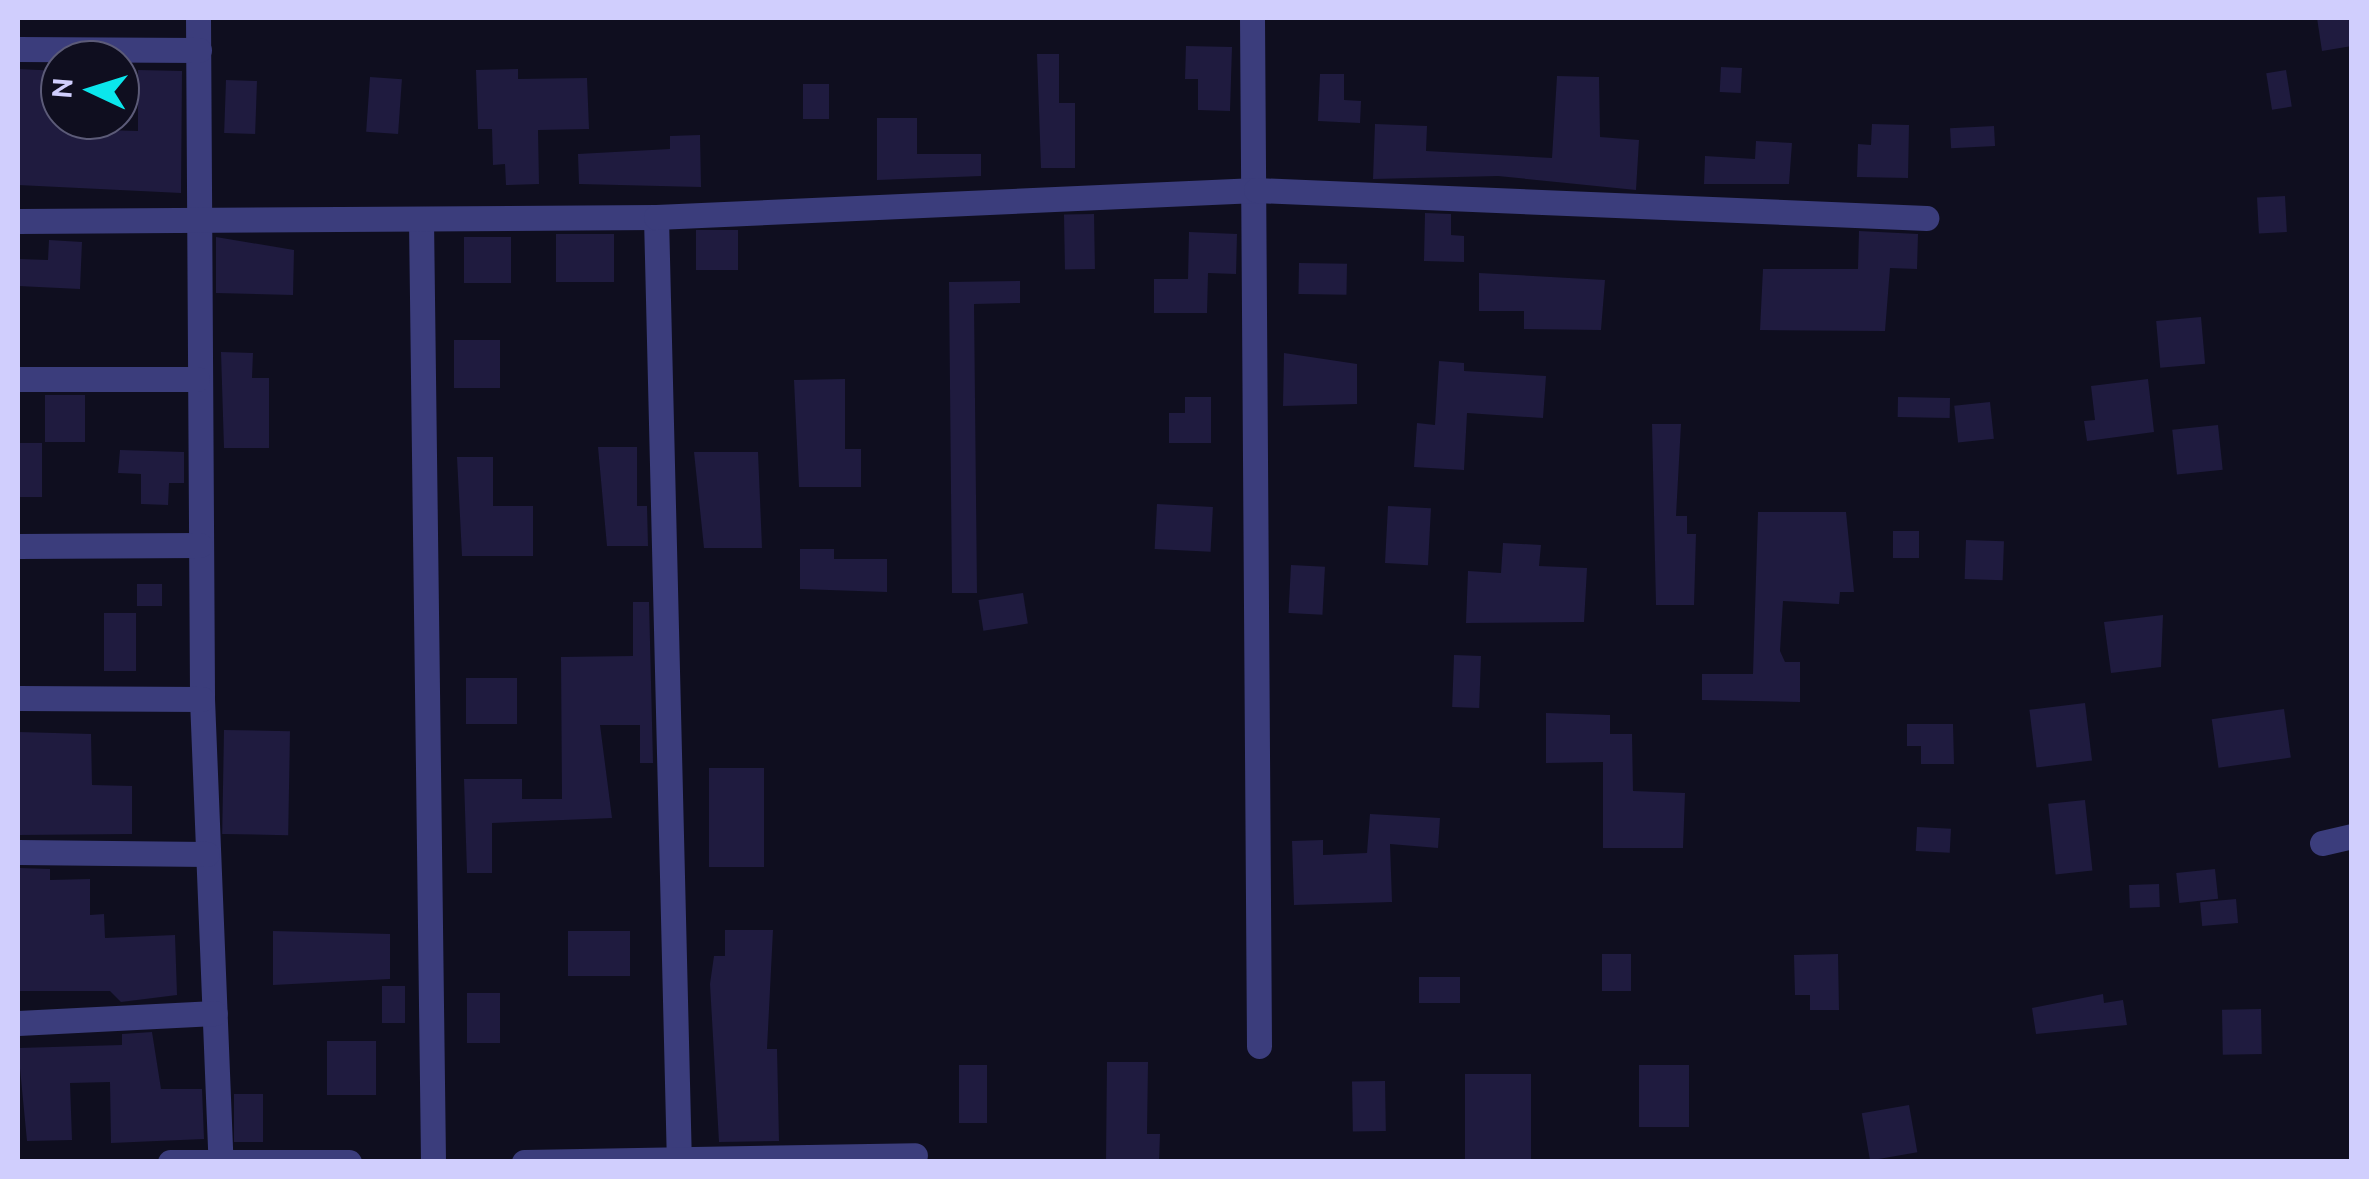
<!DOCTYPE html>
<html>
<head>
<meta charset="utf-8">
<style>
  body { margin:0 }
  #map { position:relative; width:2369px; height:1179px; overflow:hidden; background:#0f0e1f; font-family:Ubuntu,sans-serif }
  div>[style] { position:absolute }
  .building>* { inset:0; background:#1f1b3f; transform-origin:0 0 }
  .street>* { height:25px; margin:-12.5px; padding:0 12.5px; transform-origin:12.5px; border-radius:12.5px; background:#3b3d7c }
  span { translate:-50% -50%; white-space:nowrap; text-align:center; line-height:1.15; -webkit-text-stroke:8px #0f0e1f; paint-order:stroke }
  .frame { position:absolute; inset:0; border:20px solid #d0cefd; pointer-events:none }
  .north { position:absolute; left:40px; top:40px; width:100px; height:100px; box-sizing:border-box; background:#0f0e1f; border:2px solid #5c5b78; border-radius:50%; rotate:274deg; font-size:28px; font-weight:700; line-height:40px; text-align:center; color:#d0cefd }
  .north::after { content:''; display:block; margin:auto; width:35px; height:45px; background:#0be6ec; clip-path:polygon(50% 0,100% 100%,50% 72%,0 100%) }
</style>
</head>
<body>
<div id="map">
  <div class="building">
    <i style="clip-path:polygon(2317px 18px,2352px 18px,2352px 46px,2322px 51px)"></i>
    <i style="clip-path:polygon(1186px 46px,1232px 47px,1230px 111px,1198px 110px,1198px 79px,1185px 79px)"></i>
    <i style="clip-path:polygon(1037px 54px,1059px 54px,1059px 103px,1075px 103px,1075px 168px,1041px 168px)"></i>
    <i style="left:1721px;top:67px;width:21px;height:25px;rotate:3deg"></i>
    <i style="clip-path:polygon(18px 69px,60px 71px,60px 120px,69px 120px,69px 129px,138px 131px,138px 70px,182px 71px,181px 193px,18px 185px)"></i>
    <i style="clip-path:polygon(518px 69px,518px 79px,587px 78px,589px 129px,538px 130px,539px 184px,506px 185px,505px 164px,493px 165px,492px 129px,478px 129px,476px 70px)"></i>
    <i style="left:2286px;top:70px;width:37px;height:20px;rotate:81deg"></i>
    <i style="clip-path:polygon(1320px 74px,1344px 74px,1344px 100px,1361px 101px,1360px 123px,1318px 121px)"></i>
    <i style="clip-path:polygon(1557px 76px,1599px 77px,1600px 137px,1639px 140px,1636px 190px,1498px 176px,1373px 179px,1375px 124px,1427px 126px,1426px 151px,1552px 158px)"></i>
    <i style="left:370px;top:77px;width:32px;height:55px;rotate:4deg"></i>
    <i style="left:226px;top:80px;width:31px;height:53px;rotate:2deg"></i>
    <i style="left:803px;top:84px;width:26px;height:35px"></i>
    <i style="clip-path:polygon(877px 118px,917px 118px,917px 154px,981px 154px,981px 176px,877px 180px)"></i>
    <i style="clip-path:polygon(1872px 124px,1909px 125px,1908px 178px,1857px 177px,1858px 144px,1871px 145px)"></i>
    <i style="left:1994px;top:126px;width:20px;height:44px;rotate:87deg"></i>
    <i style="clip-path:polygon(700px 135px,701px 187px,579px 184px,578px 154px,670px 149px,670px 136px)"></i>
    <i style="clip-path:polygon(1756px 141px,1792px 143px,1789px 184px,1704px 184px,1705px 156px,1755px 159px)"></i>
    <i style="left:2285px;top:196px;width:36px;height:28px;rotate:87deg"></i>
    <i style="clip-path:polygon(1425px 213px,1451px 214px,1451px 235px,1464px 236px,1464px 262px,1424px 261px)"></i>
    <i style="left:1094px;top:214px;width:55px;height:30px;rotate:89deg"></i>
    <i style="left:738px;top:230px;width:40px;height:42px;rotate:90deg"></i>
    <i style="clip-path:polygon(1859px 231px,1918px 234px,1917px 269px,1890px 268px,1885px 331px,1760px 330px,1763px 269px,1858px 269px)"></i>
    <i style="clip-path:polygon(1189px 232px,1237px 234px,1236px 274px,1208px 273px,1207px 313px,1154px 313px,1154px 279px,1188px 279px)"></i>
    <i style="left:556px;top:234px;width:58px;height:48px"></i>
    <i style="clip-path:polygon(216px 237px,294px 250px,293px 295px,216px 293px)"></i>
    <i style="left:464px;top:237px;width:47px;height:46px"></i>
    <i style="clip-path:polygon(49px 240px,82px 242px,80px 289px,18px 286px,18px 259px,48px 260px)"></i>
    <i style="left:1299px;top:263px;width:48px;height:31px;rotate:1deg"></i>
    <i style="clip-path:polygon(1479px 273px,1605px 280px,1601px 330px,1524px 329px,1524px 311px,1479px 311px)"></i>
    <i style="clip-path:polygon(1020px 281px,1020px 303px,974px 304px,977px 593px,952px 593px,949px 282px)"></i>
    <i style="left:2201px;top:317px;width:47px;height:45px;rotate:85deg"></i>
    <i style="left:500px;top:340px;width:48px;height:46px;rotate:90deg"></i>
    <i style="clip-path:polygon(221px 352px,253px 353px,252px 378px,269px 378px,269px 448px,224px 448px)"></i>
    <i style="clip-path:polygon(1284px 353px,1357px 364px,1357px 404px,1283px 406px)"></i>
    <i style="clip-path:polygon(1439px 361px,1464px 363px,1464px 371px,1546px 376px,1543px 418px,1467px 413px,1464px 470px,1414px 467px,1417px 423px,1435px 425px)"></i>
    <i style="clip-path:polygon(845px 379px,845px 449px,861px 449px,861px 487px,799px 487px,794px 380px)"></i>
    <i style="clip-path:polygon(2148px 379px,2154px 432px,2087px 441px,2084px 421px,2095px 420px,2091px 386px)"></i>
    <i style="left:45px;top:395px;width:40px;height:47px"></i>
    <i style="clip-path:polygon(1185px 397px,1211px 397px,1211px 443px,1169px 443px,1169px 413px,1185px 413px)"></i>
    <i style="left:1898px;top:397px;width:52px;height:20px;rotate:1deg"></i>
    <i style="left:1990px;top:402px;width:37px;height:36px;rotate:84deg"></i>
    <i style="clip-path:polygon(1652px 424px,1681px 424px,1676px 516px,1687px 516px,1687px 534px,1696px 534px,1694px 605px,1656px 605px)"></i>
    <i style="left:2218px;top:425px;width:45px;height:46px;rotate:84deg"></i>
    <i style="left:18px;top:443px;width:24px;height:54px"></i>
    <i style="clip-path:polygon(598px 447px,637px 447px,637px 506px,647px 506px,648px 546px,607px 546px)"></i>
    <i style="clip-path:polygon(120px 450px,184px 452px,184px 483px,169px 483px,168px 505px,141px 504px,141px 474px,118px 473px)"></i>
    <i style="clip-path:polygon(694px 452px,758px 452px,762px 548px,704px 548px)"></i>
    <i style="clip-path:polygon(457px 457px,493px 457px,493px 506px,533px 506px,533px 556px,462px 556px)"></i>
    <i style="left:1157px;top:504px;width:56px;height:45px;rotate:3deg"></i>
    <i style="left:1388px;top:506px;width:43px;height:57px;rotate:3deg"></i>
    <i style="clip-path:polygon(1758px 512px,1846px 512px,1854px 592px,1840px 592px,1839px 604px,1783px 601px,1780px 651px,1785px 662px,1800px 662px,1800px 702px,1702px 700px,1702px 674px,1753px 674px)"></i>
    <i style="left:1893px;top:531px;width:26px;height:27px"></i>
    <i style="left:1966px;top:540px;width:38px;height:39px;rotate:2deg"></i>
    <i style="clip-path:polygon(1503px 543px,1541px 545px,1539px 566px,1587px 568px,1584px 622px,1466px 623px,1468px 571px,1501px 573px)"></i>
    <i style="clip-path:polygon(800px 549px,834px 549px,834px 559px,887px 559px,887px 592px,800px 589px)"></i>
    <i style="left:1291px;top:565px;width:34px;height:48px;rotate:3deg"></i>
    <i style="left:137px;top:584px;width:25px;height:22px"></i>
    <i style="left:1023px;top:593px;width:31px;height:45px;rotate:81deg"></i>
    <i style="clip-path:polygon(633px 602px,649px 602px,653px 763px,640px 763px,640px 725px,600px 725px,612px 818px,492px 823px,492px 873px,467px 873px,464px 779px,522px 779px,522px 799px,562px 799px,561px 657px,633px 656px)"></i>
    <i style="left:104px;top:613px;width:32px;height:58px"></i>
    <i style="clip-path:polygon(2163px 615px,2161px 667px,2111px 673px,2104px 622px)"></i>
    <i style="left:1454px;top:655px;width:27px;height:52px;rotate:2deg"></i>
    <i style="left:517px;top:678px;width:46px;height:51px;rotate:90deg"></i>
    <i style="left:2085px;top:703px;width:58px;height:56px;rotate:83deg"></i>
    <i style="left:2284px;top:709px;width:49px;height:73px;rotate:82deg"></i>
    <i style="clip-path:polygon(1546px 713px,1610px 715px,1610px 734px,1632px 734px,1633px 791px,1685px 793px,1683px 848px,1603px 848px,1603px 762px,1546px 763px)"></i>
    <i style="clip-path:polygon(1907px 724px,1953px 724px,1954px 764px,1921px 764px,1921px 746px,1907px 746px)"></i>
    <i style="left:224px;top:730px;width:66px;height:104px;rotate:1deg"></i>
    <i style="clip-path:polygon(18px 732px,91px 734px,92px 785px,132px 786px,132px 834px,18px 835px)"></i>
    <i style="left:709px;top:768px;width:55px;height:99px"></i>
    <i style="left:2085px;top:800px;width:71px;height:37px;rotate:84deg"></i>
    <i style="clip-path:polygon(1370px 814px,1440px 818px,1438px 848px,1390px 844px,1392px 902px,1294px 905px,1292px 841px,1323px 840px,1323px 855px,1367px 853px)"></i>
    <i style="left:1917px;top:827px;width:34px;height:24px;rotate:3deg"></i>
    <i style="clip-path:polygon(20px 868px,50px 869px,50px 880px,90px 879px,90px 915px,104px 914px,105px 938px,175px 935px,177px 995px,121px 1002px,110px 991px,18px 991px)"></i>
    <i style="left:2215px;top:869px;width:30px;height:39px;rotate:84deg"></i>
    <i style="left:2159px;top:884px;width:23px;height:30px;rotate:88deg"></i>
    <i style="left:2236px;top:899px;width:24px;height:36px;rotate:85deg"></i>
    <i style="clip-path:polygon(725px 930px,773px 930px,767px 1049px,777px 1049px,779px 1141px,719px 1142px,710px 984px,714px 956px,725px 956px)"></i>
    <i style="clip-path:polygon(273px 931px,390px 934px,390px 979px,273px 985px)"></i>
    <i style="left:568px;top:931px;width:62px;height:45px"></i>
    <i style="left:1602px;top:954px;width:29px;height:37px"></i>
    <i style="clip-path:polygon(1838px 954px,1839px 1010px,1810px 1010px,1810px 995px,1795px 995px,1794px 955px)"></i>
    <i style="left:1419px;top:977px;width:41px;height:26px"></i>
    <i style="left:382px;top:986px;width:23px;height:37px"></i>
    <i style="left:467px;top:993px;width:33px;height:50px"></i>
    <i style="clip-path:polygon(2103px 994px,2104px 1003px,2123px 1000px,2127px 1025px,2036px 1034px,2032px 1008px)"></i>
    <i style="left:2261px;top:1009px;width:45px;height:39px;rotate:89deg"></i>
    <i style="clip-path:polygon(152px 1032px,161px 1089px,202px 1089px,204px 1139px,111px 1143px,110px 1082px,70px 1083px,72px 1140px,27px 1141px,18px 1048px,122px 1045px,122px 1034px)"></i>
    <i style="left:327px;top:1041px;width:49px;height:54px"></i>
    <i style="clip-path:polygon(1107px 1062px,1148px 1062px,1147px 1134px,1160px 1134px,1159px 1162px,1106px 1162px)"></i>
    <i style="left:959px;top:1065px;width:28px;height:58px"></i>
    <i style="left:1689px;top:1065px;width:62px;height:50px;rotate:90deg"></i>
    <i style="left:1465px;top:1074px;width:66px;height:88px"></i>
    <i style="left:1385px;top:1081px;width:50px;height:33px;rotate:89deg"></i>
    <i style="left:234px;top:1094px;width:29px;height:48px"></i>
    <i style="left:1909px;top:1105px;width:48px;height:48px;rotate:80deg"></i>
  </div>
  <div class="street">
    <i style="left:198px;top:18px;width:681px;rotate:89.66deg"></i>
    <i style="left:202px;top:699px;width:463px;rotate:87.7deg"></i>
    <i style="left:1252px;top:18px;width:1028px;rotate:89.61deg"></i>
    <i style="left:18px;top:49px;width:181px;rotate:0.3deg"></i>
    <i style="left:656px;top:217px;width:945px;rotate:88.61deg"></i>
    <i style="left:421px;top:219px;width:943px;rotate:89.27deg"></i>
    <i style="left:18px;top:221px;width:638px;rotate:-0.36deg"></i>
    <i style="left:656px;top:217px;width:601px;rotate:-2.58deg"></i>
    <i style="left:1256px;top:190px;width:671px;rotate:2.39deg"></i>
    <i style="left:18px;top:379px;width:179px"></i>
    <i style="left:18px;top:546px;width:182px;rotate:-0.3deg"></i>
    <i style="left:18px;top:698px;width:184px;rotate:0.3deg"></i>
    <i style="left:2322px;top:843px;width:31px;rotate:-13deg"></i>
    <i style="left:18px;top:852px;width:189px;rotate:0.6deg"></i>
    <i style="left:18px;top:1023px;width:197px;rotate:-2.9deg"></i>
    <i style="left:170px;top:1162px;width:179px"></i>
    <i style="left:524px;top:1162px;width:391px;rotate:-1deg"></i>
  </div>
  <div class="frame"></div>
  <div class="north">N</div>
</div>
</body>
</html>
